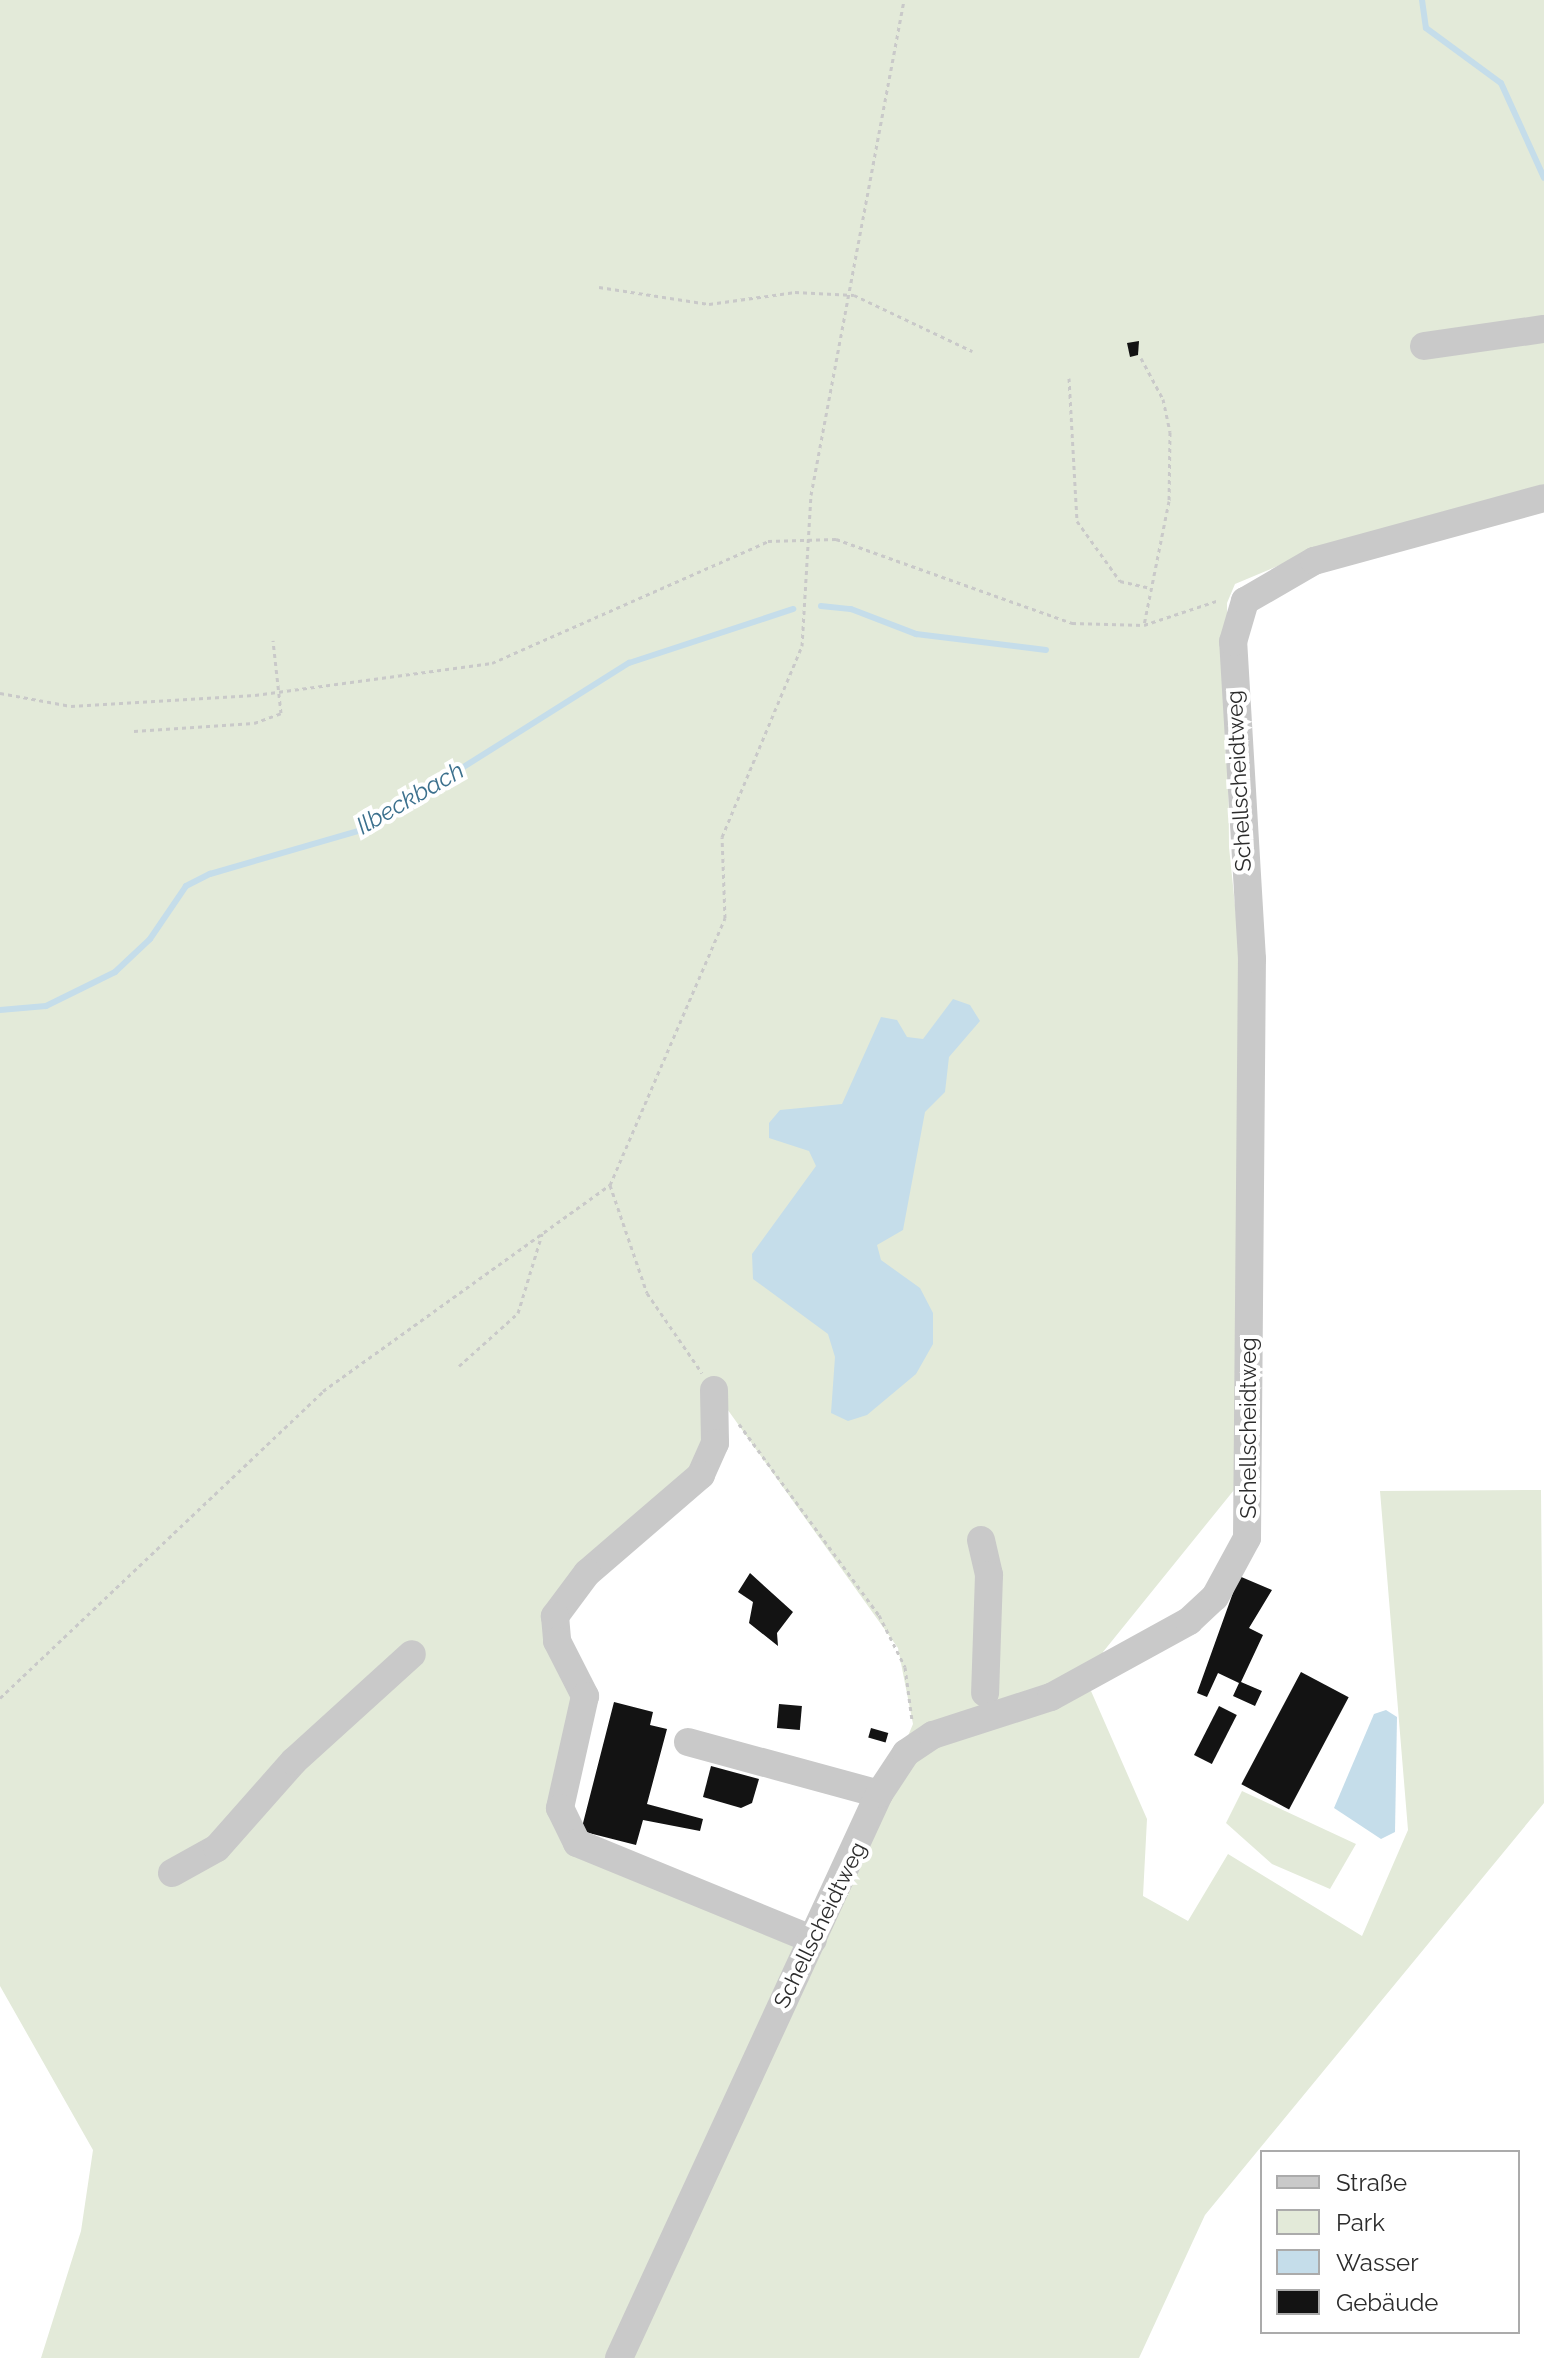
<!DOCTYPE html>
<html>
<head>
<meta charset="utf-8">
<style>
  body { margin:0 }
  #map { position:relative; width:1544px; height:2358px; overflow:hidden; background:#fff; font-family:Raleway,sans-serif }
  div>[style] { position:absolute }
  .green>* { inset:0; background:#e3ead9 }
  .water>* { inset:0; background:#c5ddea }
  .stream>* { height:6px; margin:-3px; padding:0 3px; transform-origin:3px; border-radius:3px; background:#c5ddea }
  .building>* { inset:0; background:#131313; transform-origin:0 0 }
  .path>* { height:3px; margin-top:-1.5px; transform-origin:0; background:repeating-linear-gradient(90deg,#c9c9c9 0 4px,transparent 0 8px) }
  .minor>* { height:28px; margin:-14px; padding:0 14px; transform-origin:14px; border-radius:14px; background:#c9c9c9 }
  span { translate:-50% -50%; white-space:nowrap; text-align:center; line-height:1.15; -webkit-text-stroke:8px #fff; paint-order:stroke }
  .street-label { font-size:22px; color:#2c2c2c }
  .water-label { font-size:24px; color:#3b708d; font-style:italic }
  .legend { position:absolute; left:1260px; top:2150px; width:260px; height:184px; box-sizing:border-box; background:#fff; border:2px solid #ababab; margin:0; padding:10px 14px; list-style:none; font-size:24px; color:#2c2c2c }
  .legend li { display:flex; align-items:center; gap:16px; height:40px }
  .legend b { width:40px; border:2px solid #ababab }
</style>
</head>
<body>
<div id="map">
  <div class="green">
    <i style="clip-path:polygon(0 0,1544px 0,1544px 491px,1285px 563px,1235px 584px,1227px 603px,1229px 847px,1241px 963px,1234px 1490px,1103px 1652px,1101px 1664px,905px 1743px,913px 1724px,898px 1648px,715px 1392px,715px 1443px,555px 1616px,577px 1670px,563px 1824px,801px 1948px,614px 2358px,41px 2358px,81px 2231px,93px 2150px,0 1986px)"></i>
    <i style="clip-path:polygon(1541px 1490px,1544px 1803px,1205px 2215px,1139px 2358px,630px 2358px,906px 1762px,951px 1737px,1091px 1691px,1147px 1819px,1143px 1896px,1188px 1921px,1228px 1854px,1362px 1936px,1408px 1830px,1380px 1491px)"></i>
    <i style="clip-path:polygon(1242px 1791px,1356px 1844px,1330px 1889px,1272px 1864px,1226px 1823px)"></i>
  </div>
  <div class="water">
    <i style="clip-path:polygon(953px 999px,970px 1005px,980px 1021px,949px 1057px,945px 1092px,925px 1112px,903px 1230px,877px 1245px,881px 1260px,920px 1288px,933px 1313px,933px 1344px,916px 1374px,867px 1415px,848px 1421px,831px 1413px,835px 1357px,828px 1334px,753px 1279px,752px 1254px,816px 1166px,809px 1151px,769px 1138px,769px 1123px,780px 1110px,842px 1104px,881px 1017px,897px 1020px,907px 1037px,923px 1039px)"></i>
    <i style="clip-path:polygon(1386px 1710px,1397px 1717px,1395px 1832px,1381px 1839px,1334px 1808px,1374px 1714px)"></i>
  </div>
  <div class="stream">
    <i style="left:1422px;top:0;width:28px;rotate:82deg"></i>
    <i style="left:1426px;top:28px;width:93px;rotate:36.3deg"></i>
    <i style="left:1501px;top:83px;width:104px;rotate:65.6deg"></i>
    <i style="left:821px;top:606px;width:30px;rotate:6deg"></i>
    <i style="left:851px;top:609px;width:70px;rotate:21deg"></i>
    <i style="left:916px;top:634px;width:131px;rotate:7deg"></i>
    <i style="left:0;top:1010px;width:46px;rotate:-5deg"></i>
    <i style="left:46px;top:1006px;width:77px;rotate:-26.2deg"></i>
    <i style="left:115px;top:972px;width:48px;rotate:-43.3deg"></i>
    <i style="left:150px;top:939px;width:64px;rotate:-55.8deg"></i>
    <i style="left:186px;top:886px;width:27px;rotate:-27deg"></i>
    <i style="left:210px;top:874px;width:161px;rotate:-16.2deg"></i>
    <i style="left:365px;top:829px;width:312px;rotate:-32.2deg"></i>
    <i style="left:629px;top:663px;width:173px;rotate:-18.2deg"></i>
  </div>
  <div class="building">
    <i style="clip-path:polygon(1139px 341px,1138px 355px,1130px 357px,1127px 343px)"></i>
    <i style="clip-path:polygon(750px 1573px,793px 1612px,777px 1633px,778px 1646px,749px 1623px,753px 1602px,738px 1592px)"></i>
    <i style="clip-path:polygon(1239px 1576px,1272px 1590px,1249px 1628px,1263px 1635px,1241px 1682px,1262px 1691px,1255px 1706px,1233px 1696px,1239px 1683px,1218px 1673px,1207px 1697px,1197px 1693px)"></i>
    <i style="left:1301px;top:1672px;width:54px;height:127px;rotate:28deg"></i>
    <i style="clip-path:polygon(614px 1702px,653px 1712px,650px 1725px,667px 1729px,647px 1804px,703px 1819px,700px 1831px,643px 1820px,636px 1845px,581px 1831px)"></i>
    <i style="left:779px;top:1704px;width:23px;height:24px;rotate:5deg"></i>
    <i style="left:1219px;top:1706px;width:20px;height:55px;rotate:27deg"></i>
    <i style="left:871px;top:1728px;width:18px;height:10px;rotate:16deg"></i>
    <i style="clip-path:polygon(711px 1766px,759px 1779px,752px 1803px,741px 1808px,703px 1797px)"></i>
  </div>
  <div class="path">
    <i style="left:599px;top:287px;width:111px;rotate:8.8deg"></i>
    <i style="left:709px;top:304px;width:87px;rotate:-7.9deg"></i>
    <i style="left:795px;top:292px;width:59px;rotate:2.9deg"></i>
    <i style="left:854px;top:295px;width:131px;rotate:25.4deg"></i>
    <i style="left:1141px;top:358px;width:47px;rotate:61.8deg"></i>
    <i style="left:1163px;top:399px;width:34px;rotate:78deg"></i>
    <i style="left:1170px;top:432px;width:69px;rotate:90.8deg"></i>
    <i style="left:1169px;top:501px;width:126px;rotate:101.4deg"></i>
    <i style="left:1069px;top:378px;width:143px;rotate:86.8deg"></i>
    <i style="left:1077px;top:521px;width:74px;rotate:54.4deg"></i>
    <i style="left:1120px;top:581px;width:28px;rotate:13deg"></i>
    <i style="left:0;top:693px;width:72px;rotate:10.4deg"></i>
    <i style="left:71px;top:706px;width:184px;rotate:-3.4deg"></i>
    <i style="left:255px;top:695px;width:239px;rotate:-7.7deg"></i>
    <i style="left:492px;top:663px;width:302px;rotate:-23.8deg"></i>
    <i style="left:768px;top:541px;width:68px;rotate:-1.7deg"></i>
    <i style="left:836px;top:539px;width:251px;rotate:19.6deg"></i>
    <i style="left:1072px;top:623px;width:72px;rotate:1.6deg"></i>
    <i style="left:1144px;top:625px;width:79px;rotate:-18.4deg"></i>
    <i style="left:134px;top:731px;width:120px;rotate:-3.8deg"></i>
    <i style="left:254px;top:723px;width:29px;rotate:-20deg"></i>
    <i style="left:281px;top:713px;width:73px;rotate:-96.3deg"></i>
    <i style="left:610px;top:1185px;width:114px;rotate:71.1deg"></i>
    <i style="left:647px;top:1293px;width:97px;rotate:55.5deg"></i>
    <i style="left:459px;top:1366px;width:79px;rotate:-41.9deg"></i>
    <i style="left:518px;top:1313px;width:83px;rotate:-73.1deg"></i>
    <i style="left:739px;top:1424px;width:237px;rotate:53.8deg"></i>
    <i style="left:879px;top:1615px;width:58px;rotate:63.4deg"></i>
    <i style="left:905px;top:1667px;width:53px;rotate:82.5deg"></i>
    <i style="left:0;top:1698px;width:446px;rotate:-43.5deg"></i>
    <i style="left:323px;top:1391px;width:353px;rotate:-35.7deg"></i>
    <i style="left:610px;top:1185px;width:291px;rotate:-66.7deg"></i>
    <i style="left:725px;top:918px;width:81px;rotate:-92.1deg"></i>
    <i style="left:722px;top:837px;width:207px;rotate:-67.3deg"></i>
    <i style="left:802px;top:646px;width:151px;rotate:-86.6deg"></i>
    <i style="left:811px;top:495px;width:504px;rotate:-79.36deg"></i>
  </div>
  <div class="minor">
    <i style="left:1424px;top:346px;width:121px;rotate:-8.1deg"></i>
    <i style="left:714px;top:1390px;width:53px;rotate:88.9deg"></i>
    <i style="left:715px;top:1443px;width:35px;rotate:114deg"></i>
    <i style="left:701px;top:1475px;width:150px;rotate:139.3deg"></i>
    <i style="left:587px;top:1573px;width:54px;rotate:126.7deg"></i>
    <i style="left:555px;top:1616px;width:25px;rotate:85deg"></i>
    <i style="left:557px;top:1641px;width:62px;rotate:63deg"></i>
    <i style="left:585px;top:1696px;width:115px;rotate:102.6deg"></i>
    <i style="left:560px;top:1808px;width:39px;rotate:64deg"></i>
    <i style="left:577px;top:1843px;width:255px;rotate:22.3deg"></i>
    <i style="left:981px;top:1540px;width:36px;rotate:77deg"></i>
    <i style="left:989px;top:1575px;width:118px;rotate:91.9deg"></i>
    <i style="left:688px;top:1742px;width:198px;rotate:15.2deg"></i>
    <i style="left:172px;top:1873px;width:51px;rotate:-29.1deg"></i>
    <i style="left:217px;top:1848px;width:116px;rotate:-48.5deg"></i>
    <i style="left:294px;top:1761px;width:159px;rotate:-42.2deg"></i>
    <i style="left:619px;top:2358px;width:621px;rotate:-65.25deg"></i>
    <i style="left:879px;top:1794px;width:49px;rotate:-56.6deg"></i>
    <i style="left:906px;top:1753px;width:32px;rotate:-34deg"></i>
    <i style="left:933px;top:1735px;width:124px;rotate:-17.9deg"></i>
    <i style="left:1051px;top:1697px;width:158px;rotate:-28.8deg"></i>
    <i style="left:1189px;top:1621px;width:35px;rotate:-43deg"></i>
    <i style="left:1215px;top:1597px;width:67px;rotate:-61.5deg"></i>
    <i style="left:1247px;top:1538px;width:579px;rotate:-89.51deg"></i>
    <i style="left:1252px;top:959px;width:318px;rotate:-93.4deg"></i>
    <i style="left:1233px;top:642px;width:43px;rotate:-73.7deg"></i>
    <i style="left:1245px;top:601px;width:80px;rotate:-30.1deg"></i>
    <i style="left:1314px;top:561px;width:238px;rotate:-15.3deg"></i>
  </div>
  <div class="street-label">
    <span style="left:1239px;top:781px;rotate:-93deg">Schellscheidtweg</span>
    <span style="left:1249px;top:1428px;rotate:-90deg">Schellscheidtweg</span>
    <span style="left:820px;top:1925px;rotate:-64deg">Schellscheidtweg</span>
  </div>
  <div class="water-label">
    <span style="left:410px;top:798px;rotate:-30deg">Ilbeckbach</span>
  </div>
  <ul class="legend">
  <li><b style="height:10px;background:#c9c9c9"></b>Straße</li>
  <li><b style="height:22px;background:#e3ead9"></b>Park</li>
  <li><b style="height:22px;background:#c5ddea"></b>Wasser</li>
  <li><b style="height:22px;background:#131313"></b>Gebäude</li>
  </ul>
</div>
</body>
</html>
